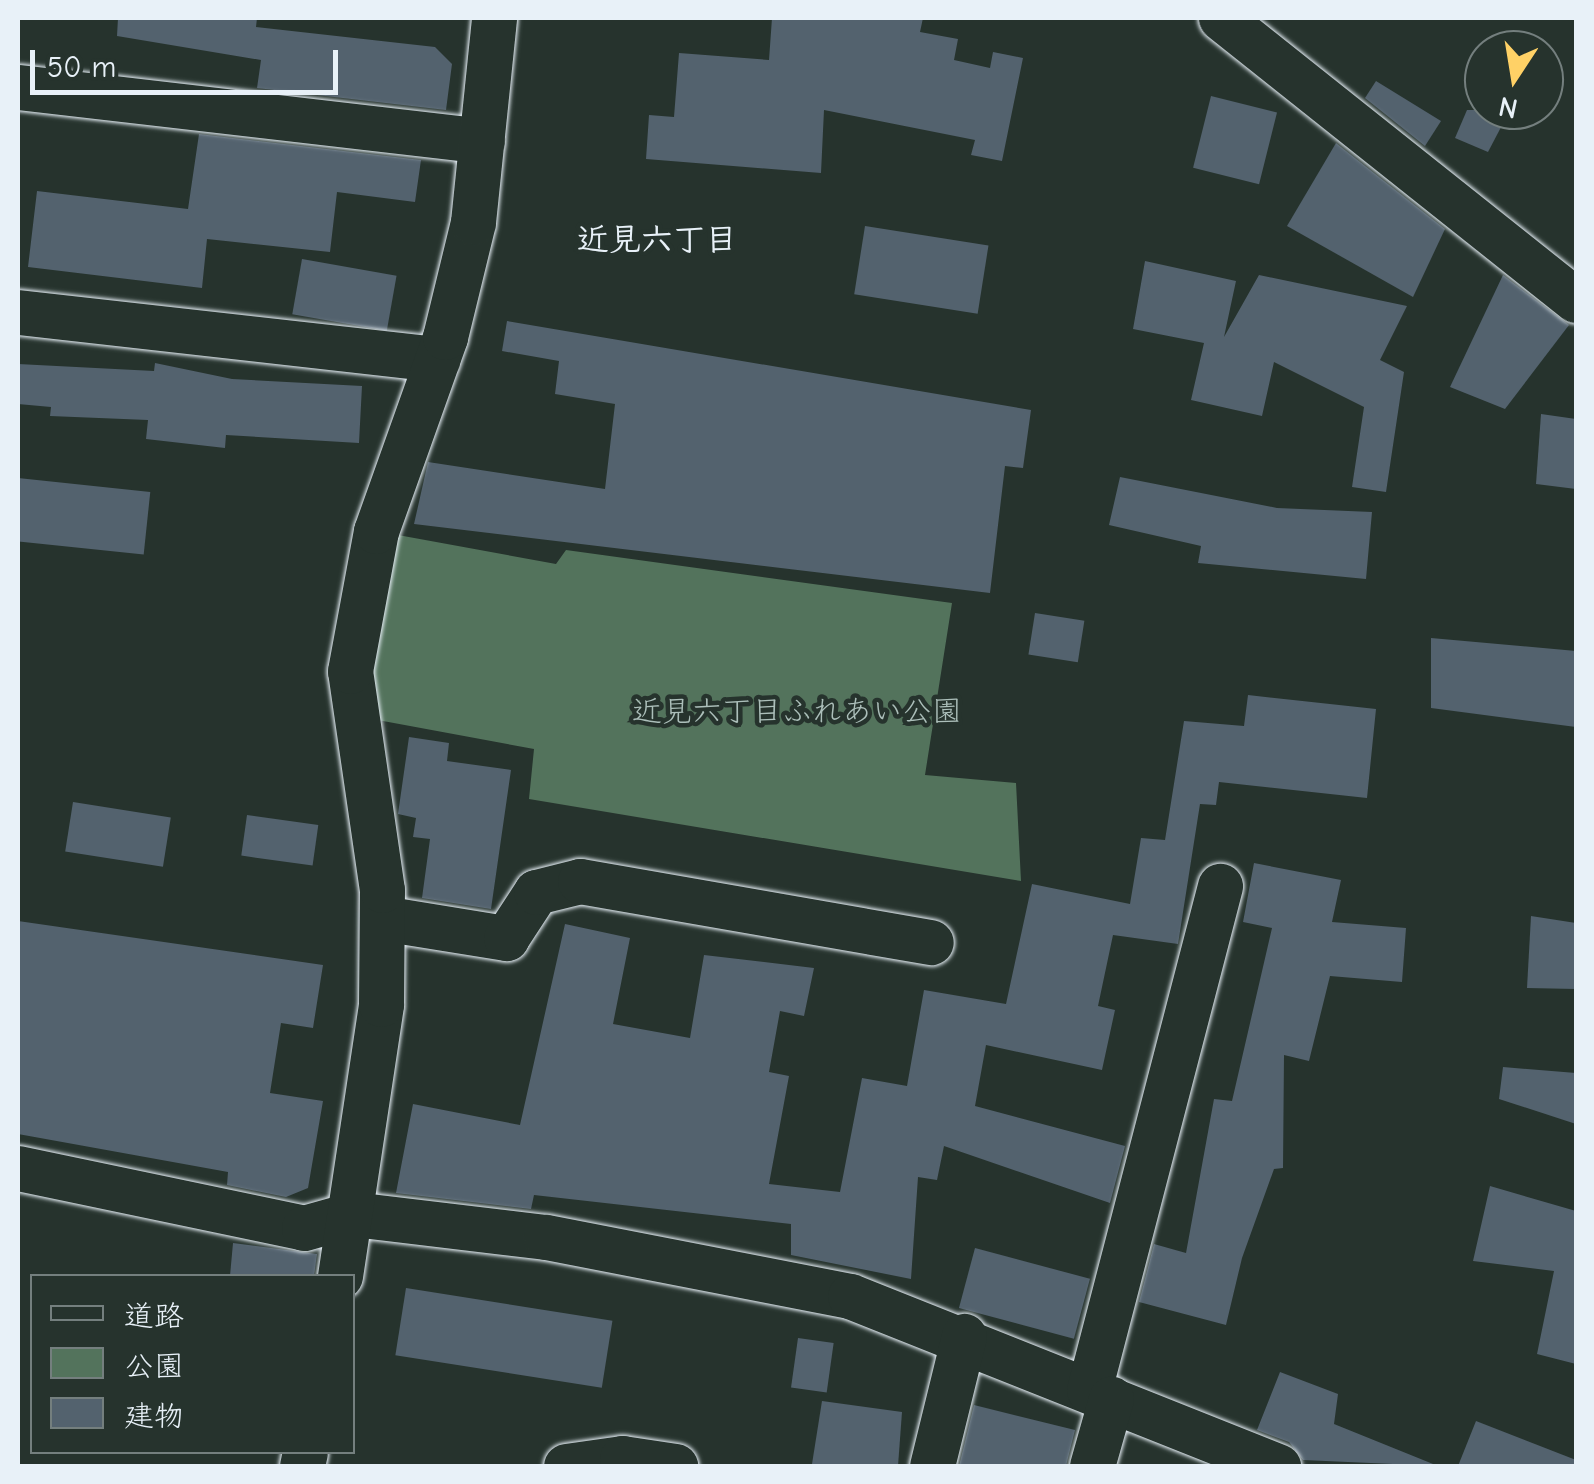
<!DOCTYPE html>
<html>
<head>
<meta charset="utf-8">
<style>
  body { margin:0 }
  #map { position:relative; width:1594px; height:1484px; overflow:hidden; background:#26332d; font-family:"Comic Neue","Klee One",sans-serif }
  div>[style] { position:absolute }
  .green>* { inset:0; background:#53735c }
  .building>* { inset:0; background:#53626e; transform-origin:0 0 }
  .roads { filter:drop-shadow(0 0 2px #e8f1f8) drop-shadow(0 0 2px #e8f1f8) }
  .street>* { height:45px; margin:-22.5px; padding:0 22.5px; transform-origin:22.5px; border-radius:22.5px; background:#26332d }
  span { translate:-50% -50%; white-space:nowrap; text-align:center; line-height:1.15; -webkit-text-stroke:9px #26332d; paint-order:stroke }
  .park-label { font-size:30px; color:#acbfba }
  .neighbourhood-label { font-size:32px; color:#e8f1f8; font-weight:700 }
  .frame { position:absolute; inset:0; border:20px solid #e8f1f8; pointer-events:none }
  .legend { position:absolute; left:30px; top:1274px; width:325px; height:180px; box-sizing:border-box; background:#26332d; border:2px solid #747f7e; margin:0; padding:12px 18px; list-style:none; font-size:30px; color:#e8f1f8 }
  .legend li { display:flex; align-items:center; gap:20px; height:50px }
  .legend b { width:50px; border:2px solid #747f7e }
  .north { position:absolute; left:1464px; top:30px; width:100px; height:100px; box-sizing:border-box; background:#26332d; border:2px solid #747f7e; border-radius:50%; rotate:192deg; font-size:28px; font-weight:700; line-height:40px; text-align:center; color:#e8f1f8 }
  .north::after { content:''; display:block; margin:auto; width:35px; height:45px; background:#ffd166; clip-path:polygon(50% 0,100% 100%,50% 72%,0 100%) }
  .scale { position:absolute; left:30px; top:50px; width:308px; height:45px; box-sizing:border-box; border:5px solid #e8f1f8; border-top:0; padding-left:12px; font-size:30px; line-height:35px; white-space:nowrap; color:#e8f1f8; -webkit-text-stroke:8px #26332d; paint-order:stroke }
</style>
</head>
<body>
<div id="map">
  <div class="green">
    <i style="clip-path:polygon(376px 531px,556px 564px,566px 550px,952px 603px,925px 775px,1016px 783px,1021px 881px,529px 799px,534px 749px,356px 716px)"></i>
  </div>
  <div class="building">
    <i style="clip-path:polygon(118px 18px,257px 18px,256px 27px,435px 47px,452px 64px,446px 110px,257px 88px,261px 60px,117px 36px)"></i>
    <i style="clip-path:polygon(772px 18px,923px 18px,920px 32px,958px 39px,954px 60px,990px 68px,993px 52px,1023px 58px,1002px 161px,971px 155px,975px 140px,824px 110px,821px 173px,646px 159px,649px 115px,674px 117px,679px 53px,769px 60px)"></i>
    <i style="clip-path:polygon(1376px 81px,1441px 121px,1425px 146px,1365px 98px)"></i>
    <i style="left:1211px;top:96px;width:68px;height:74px;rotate:14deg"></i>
    <i style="clip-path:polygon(1467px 110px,1510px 110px,1488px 152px,1455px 138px)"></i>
    <i style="clip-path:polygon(199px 134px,421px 160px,415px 202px,337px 192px,330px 252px,207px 239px,202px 288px,28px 267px,37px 191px,188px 209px)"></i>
    <i style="clip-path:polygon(1336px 143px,1445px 229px,1413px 297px,1287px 226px)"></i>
    <i style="left:865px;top:226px;width:125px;height:69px;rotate:9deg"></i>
    <i style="left:302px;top:259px;width:96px;height:56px;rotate:10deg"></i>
    <i style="clip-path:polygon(1145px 261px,1236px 281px,1224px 337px,1259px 275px,1407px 306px,1380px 360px,1404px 372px,1386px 492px,1352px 487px,1364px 407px,1274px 362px,1262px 416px,1191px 400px,1204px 343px,1133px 329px)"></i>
    <i style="clip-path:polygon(1503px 275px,1569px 325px,1505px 409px,1450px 387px)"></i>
    <i style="clip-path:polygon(507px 321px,1031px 410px,1023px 468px,1005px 466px,990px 593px,414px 524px,428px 462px,605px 489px,615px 404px,555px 394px,559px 361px,502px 351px)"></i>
    <i style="clip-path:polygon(155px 363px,232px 379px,362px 386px,359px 443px,226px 435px,225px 448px,146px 439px,148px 420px,50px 416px,51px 407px,18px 404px,18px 364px,154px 371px)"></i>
    <i style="clip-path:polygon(1541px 414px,1576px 419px,1576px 489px,1536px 484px)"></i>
    <i style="clip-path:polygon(1120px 477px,1277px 508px,1372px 512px,1366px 579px,1198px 563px,1201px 546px,1109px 525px)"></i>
    <i style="left:18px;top:478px;width:133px;height:63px;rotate:6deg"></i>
    <i style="left:1035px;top:613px;width:50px;height:42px;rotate:9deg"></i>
    <i style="clip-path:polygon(1431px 638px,1576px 651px,1576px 727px,1431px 708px)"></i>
    <i style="clip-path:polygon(1248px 695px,1376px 709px,1367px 798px,1219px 782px,1216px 805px,1200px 804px,1178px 944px,1113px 935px,1098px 1006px,1115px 1010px,1102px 1070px,986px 1045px,975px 1106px,1125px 1146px,1110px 1203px,944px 1146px,937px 1180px,918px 1177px,911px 1279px,791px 1255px,791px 1224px,534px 1195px,531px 1209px,396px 1193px,413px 1104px,520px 1125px,565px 924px,630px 938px,613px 1024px,690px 1038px,704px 955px,814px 968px,804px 1016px,780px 1011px,769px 1072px,789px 1076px,769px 1184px,840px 1192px,862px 1078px,907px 1086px,924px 990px,1006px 1004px,1032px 884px,1130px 904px,1141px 838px,1165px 840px,1184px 721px,1244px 726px)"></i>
    <i style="clip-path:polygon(409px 737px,449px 743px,447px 761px,511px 770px,491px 909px,422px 898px,430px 839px,413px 837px,416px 818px,398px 814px)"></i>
    <i style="left:73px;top:802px;width:99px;height:50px;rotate:9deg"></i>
    <i style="left:247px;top:815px;width:72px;height:41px;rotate:8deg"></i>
    <i style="clip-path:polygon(1254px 863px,1341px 880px,1332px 922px,1406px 928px,1402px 982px,1330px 976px,1309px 1061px,1284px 1055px,1283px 1168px,1274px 1169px,1242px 1258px,1226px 1325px,1139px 1302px,1154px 1244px,1186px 1253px,1214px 1099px,1232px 1101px,1272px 928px,1243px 922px)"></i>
    <i style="clip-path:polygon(1531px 916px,1576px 923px,1576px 989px,1527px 988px)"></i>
    <i style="clip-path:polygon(18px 921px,323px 965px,313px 1028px,281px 1023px,270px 1093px,323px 1101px,308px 1188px,286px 1197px,227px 1185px,228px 1172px,18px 1134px)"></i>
    <i style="clip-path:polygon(1503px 1067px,1576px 1073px,1576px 1124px,1499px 1099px)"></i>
    <i style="clip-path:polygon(1490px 1186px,1576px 1211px,1576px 1364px,1537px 1354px,1554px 1271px,1473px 1261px)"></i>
    <i style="clip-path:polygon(233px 1243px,317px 1254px,314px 1276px,230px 1276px)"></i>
    <i style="left:975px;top:1248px;width:119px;height:62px;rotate:15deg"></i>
    <i style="left:406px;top:1288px;width:209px;height:68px;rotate:9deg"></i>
    <i style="left:798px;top:1338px;width:36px;height:50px;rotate:8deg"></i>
    <i style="clip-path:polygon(1280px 1372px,1338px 1394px,1334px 1424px,1438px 1466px,1303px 1460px,1289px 1442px,1257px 1430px)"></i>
    <i style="clip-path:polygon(822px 1401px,902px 1412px,898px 1466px,812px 1464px)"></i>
    <i style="clip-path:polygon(974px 1405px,1075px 1430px,1066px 1466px,959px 1466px)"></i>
    <i style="clip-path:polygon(1476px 1421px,1576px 1460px,1576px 1466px,1458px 1466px)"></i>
  </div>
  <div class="roads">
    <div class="street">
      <i style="left:1221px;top:18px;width:453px;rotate:38.5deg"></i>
      <i style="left:18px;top:87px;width:467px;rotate:6.6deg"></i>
      <i style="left:18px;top:312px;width:422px;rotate:6.4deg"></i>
      <i style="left:382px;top:918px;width:126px;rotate:9.2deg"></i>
      <i style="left:506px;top:938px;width:55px;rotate:-56.9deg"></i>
      <i style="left:536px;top:892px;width:45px;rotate:-14deg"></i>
      <i style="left:580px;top:881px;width:356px;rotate:9.9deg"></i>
      <i style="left:18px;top:1168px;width:292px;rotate:11.8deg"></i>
      <i style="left:304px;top:1228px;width:51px;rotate:-15.9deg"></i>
      <i style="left:353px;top:1214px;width:194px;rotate:6.8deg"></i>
      <i style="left:546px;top:1237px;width:310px;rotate:11deg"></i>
      <i style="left:850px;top:1296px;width:461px;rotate:21.7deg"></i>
      <i style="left:340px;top:1276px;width:275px;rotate:-81.4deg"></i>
      <i style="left:381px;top:1004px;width:114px;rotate:-89.5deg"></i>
      <i style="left:382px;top:890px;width:221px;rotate:-98.3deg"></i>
      <i style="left:350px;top:671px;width:142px;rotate:-79.5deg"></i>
      <i style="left:376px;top:531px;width:206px;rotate:-70.4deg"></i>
      <i style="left:445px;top:337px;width:118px;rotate:-76.3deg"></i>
      <i style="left:473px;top:222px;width:205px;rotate:-84.1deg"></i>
      <i style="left:1089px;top:1390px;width:521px;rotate:-75.43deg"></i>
      <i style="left:302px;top:1466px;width:14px;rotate:-78deg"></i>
      <i style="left:566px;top:1466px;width:57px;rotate:-8.1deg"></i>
      <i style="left:622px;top:1458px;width:54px;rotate:8.6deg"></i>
      <i style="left:932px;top:1466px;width:134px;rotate:-76.2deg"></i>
      <i style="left:1092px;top:1466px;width:70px;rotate:-74.2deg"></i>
    </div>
  </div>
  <div class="park-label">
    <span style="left:797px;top:712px">近見六丁目ふれあい公園</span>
  </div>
  <div class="neighbourhood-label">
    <span style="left:657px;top:240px">近見六丁目</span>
  </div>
  <div class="frame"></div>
  <ul class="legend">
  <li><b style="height:12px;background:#26332d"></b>道路</li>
  <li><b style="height:28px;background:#53735c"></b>公園</li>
  <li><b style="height:28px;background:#53626e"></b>建物</li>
  </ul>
  <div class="north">N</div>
  <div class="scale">50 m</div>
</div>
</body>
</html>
